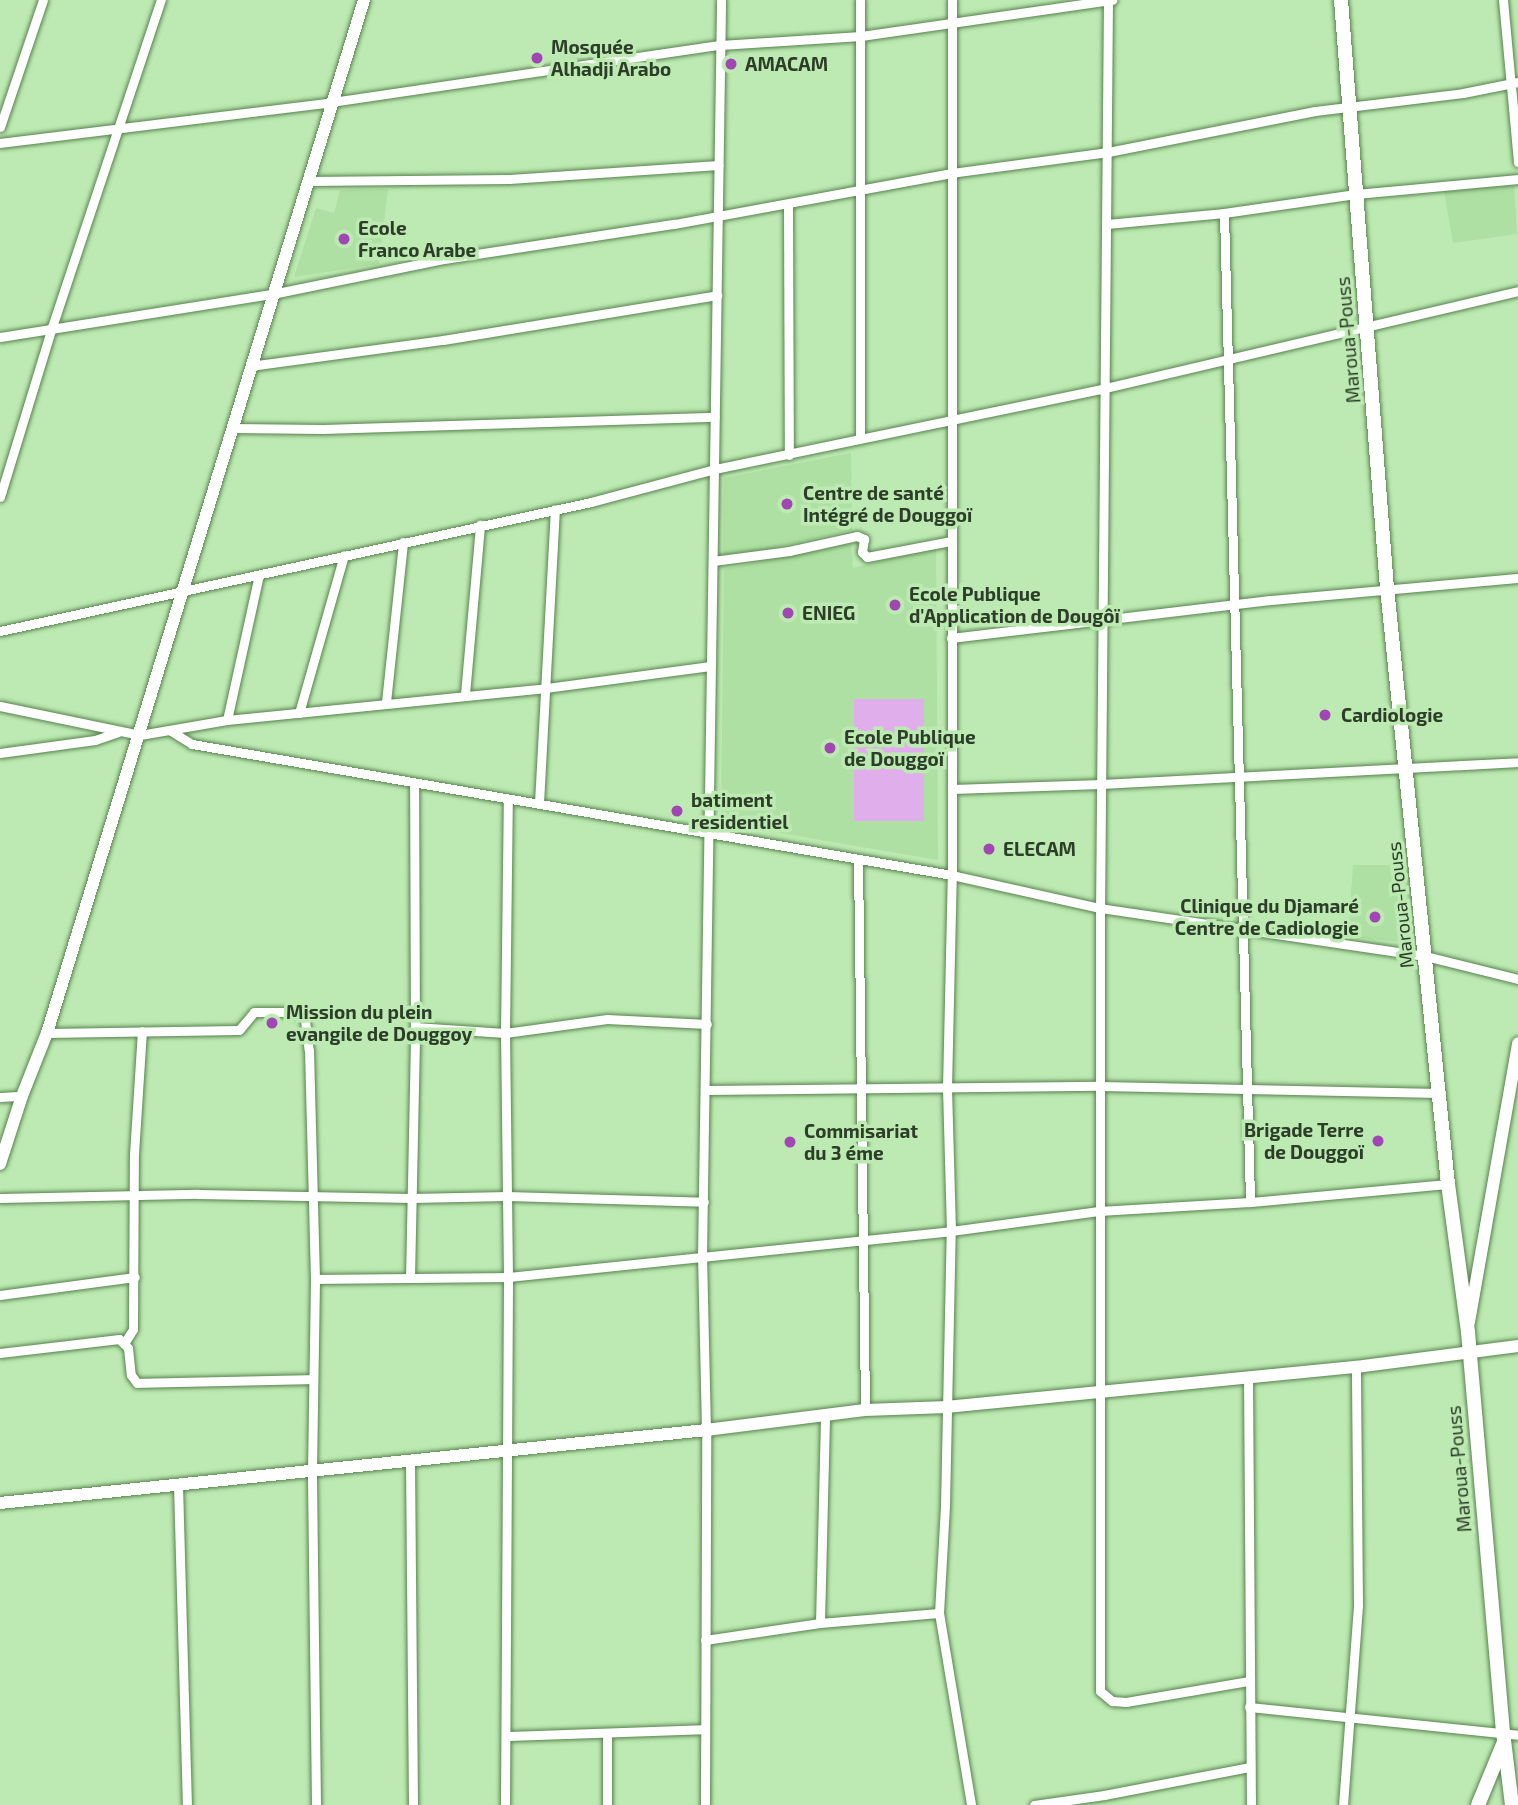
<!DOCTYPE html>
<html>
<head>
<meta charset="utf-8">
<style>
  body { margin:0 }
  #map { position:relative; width:1518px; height:1805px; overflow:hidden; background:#bdeab2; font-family:"Exo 2",sans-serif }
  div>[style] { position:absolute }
  .built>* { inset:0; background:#ade0a2 }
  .green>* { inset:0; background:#dfaeeb; transform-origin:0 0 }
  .roads { filter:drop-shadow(0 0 2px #58824f) drop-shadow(0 0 2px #58824f) }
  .street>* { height:9px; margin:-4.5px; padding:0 4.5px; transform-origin:4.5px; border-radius:4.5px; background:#fff }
  .secondary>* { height:12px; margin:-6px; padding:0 6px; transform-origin:6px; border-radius:6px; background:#fff }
  .primary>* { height:14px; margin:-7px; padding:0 7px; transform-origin:7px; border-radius:7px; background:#fff }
  .dots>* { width:19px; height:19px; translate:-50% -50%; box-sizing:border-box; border:4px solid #bdeab2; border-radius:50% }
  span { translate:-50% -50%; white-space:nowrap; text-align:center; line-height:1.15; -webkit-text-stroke:7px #bdeab2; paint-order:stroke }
  .poi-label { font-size:19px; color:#2c3e28; font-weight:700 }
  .left { translate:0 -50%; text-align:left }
  .right { translate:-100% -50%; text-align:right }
  .street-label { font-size:19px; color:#2c3e28 }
</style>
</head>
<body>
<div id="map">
  <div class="built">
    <i style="clip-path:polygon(1514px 185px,1517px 234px,1453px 243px,1444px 191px)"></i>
    <i style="clip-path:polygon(388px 189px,379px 264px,294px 277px,316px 208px,334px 213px,340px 190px)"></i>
    <i style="clip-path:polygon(851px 453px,852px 530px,723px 559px,724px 478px)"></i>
    <i style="clip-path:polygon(851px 544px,853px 568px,936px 547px,938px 860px,721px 823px,724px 569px)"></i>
    <i style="clip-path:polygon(1353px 865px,1395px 865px,1402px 942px,1348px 937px)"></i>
  </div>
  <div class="green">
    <i style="left:854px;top:699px;width:70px;height:122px"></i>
  </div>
  <div class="roads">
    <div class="street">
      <i style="left:1108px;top:0;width:908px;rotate:90.5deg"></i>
      <i style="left:1100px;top:908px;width:783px;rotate:90deg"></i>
      <i style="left:1100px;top:1691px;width:16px;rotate:40deg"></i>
      <i style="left:1112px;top:1701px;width:14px;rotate:4deg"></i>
      <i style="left:1126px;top:1702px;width:125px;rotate:-9.7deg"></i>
      <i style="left:1503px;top:0;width:163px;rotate:84.7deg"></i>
      <i style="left:0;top:127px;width:134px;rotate:-71.3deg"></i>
      <i style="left:0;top:143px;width:335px;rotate:-7deg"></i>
      <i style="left:332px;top:102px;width:392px;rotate:-8.4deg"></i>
      <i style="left:720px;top:45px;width:141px;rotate:-3.7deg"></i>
      <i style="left:861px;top:36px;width:254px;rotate:-8.2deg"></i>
      <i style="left:307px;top:181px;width:202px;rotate:-0.6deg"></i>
      <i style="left:509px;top:179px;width:210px;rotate:-3.8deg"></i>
      <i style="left:788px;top:204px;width:251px;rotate:89.8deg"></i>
      <i style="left:1224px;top:213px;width:989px;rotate:88.49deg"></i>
      <i style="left:1107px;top:224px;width:118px;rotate:-5.4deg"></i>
      <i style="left:1224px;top:213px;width:133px;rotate:-8.2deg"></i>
      <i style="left:1356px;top:194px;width:163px;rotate:-5.3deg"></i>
      <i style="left:0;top:337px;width:275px;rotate:-9deg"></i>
      <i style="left:272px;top:294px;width:176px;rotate:-11.5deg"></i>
      <i style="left:444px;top:259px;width:233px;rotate:-8.7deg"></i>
      <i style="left:674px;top:224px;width:282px;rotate:-10.4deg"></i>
      <i style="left:951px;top:173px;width:158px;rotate:-7.6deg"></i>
      <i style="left:1108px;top:152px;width:211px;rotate:-11.2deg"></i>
      <i style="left:1315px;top:111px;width:149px;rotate:-6.9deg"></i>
      <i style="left:1463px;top:93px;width:56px;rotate:-11.3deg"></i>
      <i style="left:250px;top:366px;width:195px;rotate:-7.7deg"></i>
      <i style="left:443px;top:340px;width:278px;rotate:-9.3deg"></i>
      <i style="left:231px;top:428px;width:92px;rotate:0.6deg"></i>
      <i style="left:323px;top:429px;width:392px;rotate:-1.8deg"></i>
      <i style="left:860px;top:438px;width:438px;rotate:-90deg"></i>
      <i style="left:0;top:497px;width:178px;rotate:-73deg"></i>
      <i style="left:52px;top:327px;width:345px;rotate:-71.6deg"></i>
      <i style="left:713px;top:561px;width:77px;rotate:-7.5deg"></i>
      <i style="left:789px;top:551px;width:70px;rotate:-12.4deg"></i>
      <i style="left:857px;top:536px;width:8px;rotate:23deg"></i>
      <i style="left:864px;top:539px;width:13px;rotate:99deg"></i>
      <i style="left:862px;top:552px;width:7px;rotate:45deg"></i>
      <i style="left:867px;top:557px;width:86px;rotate:-10.8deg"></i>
      <i style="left:0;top:631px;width:605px;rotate:-12.31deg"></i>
      <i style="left:591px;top:502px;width:128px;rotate:-14.9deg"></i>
      <i style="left:715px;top:469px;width:398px;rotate:-11.7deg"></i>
      <i style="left:1105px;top:388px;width:424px;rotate:-13.2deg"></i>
      <i style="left:951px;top:638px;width:321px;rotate:-6.8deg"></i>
      <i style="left:1270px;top:600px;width:249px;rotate:-5.1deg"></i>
      <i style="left:465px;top:694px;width:170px;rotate:-84.9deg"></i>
      <i style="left:386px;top:702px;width:161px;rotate:-83.9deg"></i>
      <i style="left:0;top:706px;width:143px;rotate:11.7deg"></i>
      <i style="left:140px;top:735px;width:88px;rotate:-9.8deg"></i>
      <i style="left:227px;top:720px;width:321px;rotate:-5.7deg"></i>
      <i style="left:546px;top:688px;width:165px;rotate:-7.6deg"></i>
      <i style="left:299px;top:713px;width:164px;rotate:-74.1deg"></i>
      <i style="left:227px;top:720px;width:148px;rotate:-77.6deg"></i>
      <i style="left:171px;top:731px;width:25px;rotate:32deg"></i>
      <i style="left:192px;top:744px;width:771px;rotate:9.78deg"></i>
      <i style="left:952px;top:875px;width:152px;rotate:12.6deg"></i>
      <i style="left:1100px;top:908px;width:329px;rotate:8.4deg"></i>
      <i style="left:1425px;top:956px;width:96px;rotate:13.9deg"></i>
      <i style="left:0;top:753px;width:96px;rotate:-7.8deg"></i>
      <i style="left:95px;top:740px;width:24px;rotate:-19deg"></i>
      <i style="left:952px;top:789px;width:149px;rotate:-1.9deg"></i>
      <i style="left:1101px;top:784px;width:418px;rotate:-3deg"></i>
      <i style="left:539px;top:803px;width:294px;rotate:-86.9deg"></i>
      <i style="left:858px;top:859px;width:551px;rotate:89.27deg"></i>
      <i style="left:415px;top:1027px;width:90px;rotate:3.8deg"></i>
      <i style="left:505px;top:1033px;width:103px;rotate:-7.8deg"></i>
      <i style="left:607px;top:1019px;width:100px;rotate:2.9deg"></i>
      <i style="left:47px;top:1033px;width:192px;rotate:-0.9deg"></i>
      <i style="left:239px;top:1030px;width:23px;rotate:-50deg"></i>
      <i style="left:254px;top:1012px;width:50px"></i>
      <i style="left:304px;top:1012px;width:38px;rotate:83deg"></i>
      <i style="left:309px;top:1050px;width:229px;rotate:88.5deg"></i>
      <i style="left:706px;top:1090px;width:394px;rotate:-0.6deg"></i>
      <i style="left:1100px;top:1086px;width:339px;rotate:1.2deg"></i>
      <i style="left:0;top:1097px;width:22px;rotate:-3deg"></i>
      <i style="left:0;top:1198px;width:198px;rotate:-1.2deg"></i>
      <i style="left:198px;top:1194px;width:214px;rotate:1.1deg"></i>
      <i style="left:412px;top:1198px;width:95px;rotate:-1.2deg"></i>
      <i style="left:507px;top:1196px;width:197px;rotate:1.7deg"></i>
      <i style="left:410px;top:1278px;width:237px;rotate:-88.8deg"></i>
      <i style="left:415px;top:1041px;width:258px;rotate:-90.2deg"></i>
      <i style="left:0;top:1295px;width:136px;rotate:-7.6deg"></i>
      <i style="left:125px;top:1342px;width:15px;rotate:-58deg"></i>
      <i style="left:133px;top:1329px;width:175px;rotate:-89.7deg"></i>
      <i style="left:134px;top:1154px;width:123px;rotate:-86.3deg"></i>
      <i style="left:0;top:1353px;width:120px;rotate:-6.7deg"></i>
      <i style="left:119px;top:1339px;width:13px;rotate:45deg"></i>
      <i style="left:128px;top:1348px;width:27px;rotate:84deg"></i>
      <i style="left:131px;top:1375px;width:10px;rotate:53deg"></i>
      <i style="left:137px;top:1383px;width:175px;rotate:-1.3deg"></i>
      <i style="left:1248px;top:1377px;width:428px;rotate:89.6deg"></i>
      <i style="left:410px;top:1461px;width:344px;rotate:89.5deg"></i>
      <i style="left:178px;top:1485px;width:320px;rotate:88.4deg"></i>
      <i style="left:939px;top:1613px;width:195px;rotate:80.5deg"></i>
      <i style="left:820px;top:1623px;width:208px;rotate:-88.6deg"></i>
      <i style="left:705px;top:1640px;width:116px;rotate:-8.4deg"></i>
      <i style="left:820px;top:1623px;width:119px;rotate:-4.8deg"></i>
      <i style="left:939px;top:1613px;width:107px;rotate:-86.8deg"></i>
      <i style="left:945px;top:1506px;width:275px;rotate:-88.8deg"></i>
      <i style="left:951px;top:1231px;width:143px;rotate:-91.6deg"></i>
      <i style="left:947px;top:1088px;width:213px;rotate:-88.7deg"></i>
      <i style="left:952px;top:875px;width:875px;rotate:-90deg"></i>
      <i style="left:1249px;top:1707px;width:270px;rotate:5.9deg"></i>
      <i style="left:607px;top:1734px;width:71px;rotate:90deg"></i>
      <i style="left:506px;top:1736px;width:199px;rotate:-2deg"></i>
      <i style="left:316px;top:1805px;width:334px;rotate:-90.7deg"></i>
      <i style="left:312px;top:1471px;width:192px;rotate:-89.1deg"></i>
      <i style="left:315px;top:1279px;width:193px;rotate:-0.6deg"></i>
      <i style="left:508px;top:1277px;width:244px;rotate:-90.7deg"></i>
      <i style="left:505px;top:1033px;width:234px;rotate:-89.3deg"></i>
      <i style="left:505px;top:1805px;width:528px;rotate:-89.67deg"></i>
      <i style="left:508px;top:1277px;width:445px;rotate:-5.9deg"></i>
      <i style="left:951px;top:1231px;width:149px;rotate:-7.7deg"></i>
      <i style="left:1099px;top:1211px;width:151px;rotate:-3.4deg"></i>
      <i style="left:1250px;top:1202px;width:199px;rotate:-5.2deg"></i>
      <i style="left:705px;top:1805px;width:375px;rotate:-89.8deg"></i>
      <i style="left:706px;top:1430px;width:173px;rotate:-91.3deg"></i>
      <i style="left:702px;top:1257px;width:1257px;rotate:-89.13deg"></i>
      <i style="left:1034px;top:1805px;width:71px;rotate:-8.1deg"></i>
      <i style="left:1104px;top:1795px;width:149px;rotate:-10.9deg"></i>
      <i style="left:1343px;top:1805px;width:200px;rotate:-85.7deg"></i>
      <i style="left:1358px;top:1606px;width:239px;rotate:-90.5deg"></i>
    </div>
    <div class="secondary">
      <i style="left:0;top:1164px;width:71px;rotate:-72.1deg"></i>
      <i style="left:22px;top:1096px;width:68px;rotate:-68.4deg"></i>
      <i style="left:47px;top:1033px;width:1081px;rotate:-72.94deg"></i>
      <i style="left:1469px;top:1322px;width:283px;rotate:-80deg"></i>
      <i style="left:0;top:1503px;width:710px;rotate:-5.9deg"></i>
      <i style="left:706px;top:1430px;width:160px;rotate:-7.2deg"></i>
      <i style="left:865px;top:1410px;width:82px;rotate:-2.1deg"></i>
      <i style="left:947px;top:1407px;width:411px;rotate:-5.6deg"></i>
      <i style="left:1356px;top:1367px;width:163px;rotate:-7.4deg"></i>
    </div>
    <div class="primary">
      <i style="left:1341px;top:0;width:590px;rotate:85.53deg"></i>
      <i style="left:1387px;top:588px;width:599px;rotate:84.16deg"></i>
      <i style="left:1448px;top:1184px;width:149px;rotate:82.3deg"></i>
      <i style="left:1468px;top:1332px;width:402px;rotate:85deg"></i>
      <i style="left:1503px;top:1732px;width:74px;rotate:83deg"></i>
      <i style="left:1478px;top:1805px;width:68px;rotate:-67.6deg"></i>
    </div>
  </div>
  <div class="dots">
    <i style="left:537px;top:58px;background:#a047b4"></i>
    <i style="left:731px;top:64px;background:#a047b4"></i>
    <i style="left:344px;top:239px;background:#a047b4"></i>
    <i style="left:787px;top:504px;background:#a047b4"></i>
    <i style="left:895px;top:605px;background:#a047b4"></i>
    <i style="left:788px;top:613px;background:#a047b4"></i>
    <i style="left:1325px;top:715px;background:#a047b4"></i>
    <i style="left:830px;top:748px;background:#a047b4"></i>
    <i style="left:677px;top:811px;background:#a047b4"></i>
    <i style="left:989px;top:849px;background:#a047b4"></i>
    <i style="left:1375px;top:917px;background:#a047b4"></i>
    <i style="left:272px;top:1023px;background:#a047b4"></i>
    <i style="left:1378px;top:1141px;background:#a047b4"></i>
    <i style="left:790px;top:1142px;background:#a047b4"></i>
  </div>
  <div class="poi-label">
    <span class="left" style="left:551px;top:58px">Mosquée<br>Alhadji Arabo</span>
    <span class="left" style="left:745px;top:64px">AMACAM</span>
    <span class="left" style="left:358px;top:239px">Ecole<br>Franco Arabe</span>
    <span class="left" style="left:803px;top:504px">Centre de santé<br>Intégré de Douggoï</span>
    <span class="left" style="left:909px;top:605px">Ecole Publique<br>d'Application de Dougôï</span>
    <span class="left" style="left:802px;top:613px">ENIEG</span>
    <span class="left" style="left:1341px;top:715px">Cardiologie</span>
    <span class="left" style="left:844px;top:748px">Ecole Publique<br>de Douggoï</span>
    <span class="left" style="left:691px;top:811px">batiment<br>residentiel</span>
    <span class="left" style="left:1003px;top:849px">ELECAM</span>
    <span class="right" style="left:1359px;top:917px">Clinique du Djamaré<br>Centre de Cadiologie</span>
    <span class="left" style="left:286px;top:1023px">Mission du plein<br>evangile de Douggoy</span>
    <span class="right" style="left:1364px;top:1141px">Brigade Terre<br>de Douggoï</span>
    <span class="left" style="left:804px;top:1142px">Commisariat<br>du 3 éme</span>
  </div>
  <div class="street-label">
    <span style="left:1348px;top:340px;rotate:-95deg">Maroua-Pouss</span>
    <span style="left:1400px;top:905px;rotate:-96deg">Maroua-Pouss</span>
    <span style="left:1459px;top:1469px;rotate:-95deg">Maroua-Pouss</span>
  </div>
</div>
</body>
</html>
